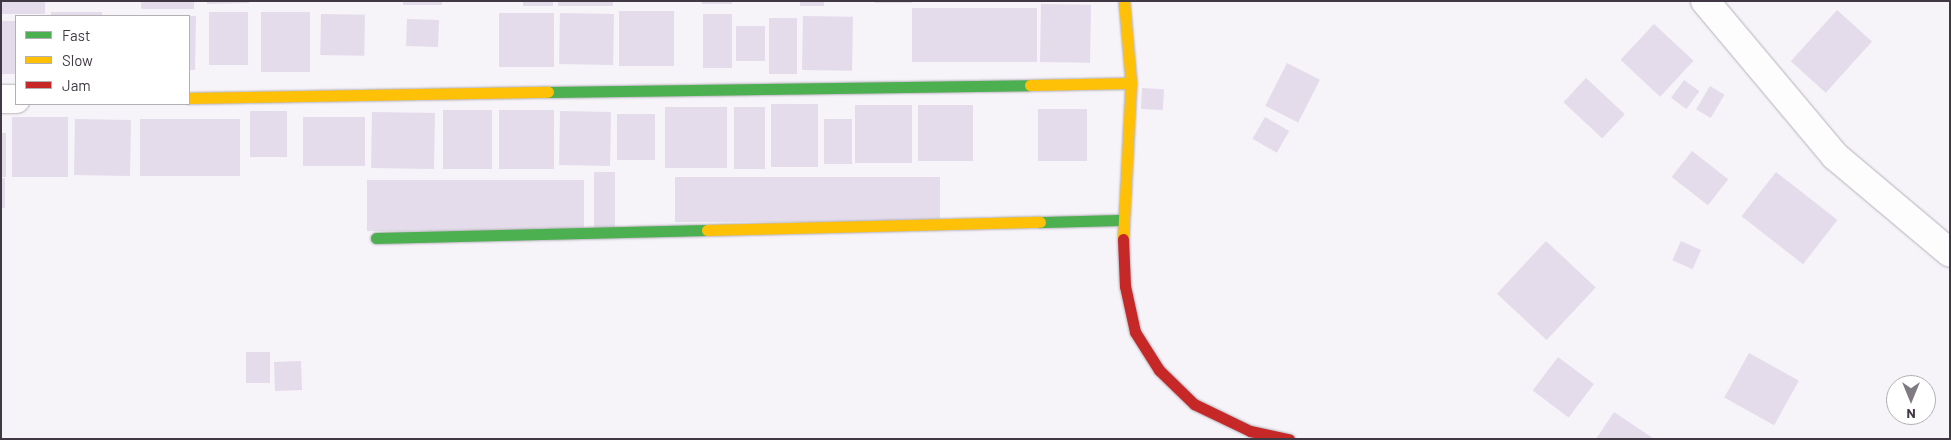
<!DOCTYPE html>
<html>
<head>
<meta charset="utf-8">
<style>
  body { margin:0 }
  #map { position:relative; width:1951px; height:440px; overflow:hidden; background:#f6f3f9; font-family:Barlow,sans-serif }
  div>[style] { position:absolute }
  .building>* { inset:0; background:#e4dcea; transform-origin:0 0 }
  .roads { filter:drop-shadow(0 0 1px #b5b1b9) drop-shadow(0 0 1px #b5b1b9) }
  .street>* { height:28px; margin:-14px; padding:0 14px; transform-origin:14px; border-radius:14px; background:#fefdfe }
  .fast>* { height:11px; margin:-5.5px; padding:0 5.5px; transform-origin:5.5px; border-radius:5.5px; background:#4caf50 }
  .slow>* { height:11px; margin:-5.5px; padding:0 5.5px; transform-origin:5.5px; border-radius:5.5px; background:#ffc107 }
  .jam>* { height:11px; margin:-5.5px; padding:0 5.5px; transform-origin:5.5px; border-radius:5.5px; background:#c62828 }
  span { translate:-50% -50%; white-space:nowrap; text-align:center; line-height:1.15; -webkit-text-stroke:4px #fff; paint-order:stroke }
  .frame { position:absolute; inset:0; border:2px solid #403944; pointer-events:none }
  .legend { position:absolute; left:15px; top:15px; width:175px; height:90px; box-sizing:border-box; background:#fff; border:1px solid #b3b0b4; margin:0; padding:6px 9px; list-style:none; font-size:15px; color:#403944 }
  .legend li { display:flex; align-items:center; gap:10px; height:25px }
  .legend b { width:25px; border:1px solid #b3b0b4 }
  .north { position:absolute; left:1886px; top:375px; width:50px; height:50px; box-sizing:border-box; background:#fff; border:1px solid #b3b0b4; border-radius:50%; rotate:180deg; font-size:14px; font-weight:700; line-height:20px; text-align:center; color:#403944 }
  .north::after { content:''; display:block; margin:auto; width:18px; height:22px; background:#807a83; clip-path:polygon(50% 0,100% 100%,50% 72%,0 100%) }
</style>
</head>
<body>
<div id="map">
  <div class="building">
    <i style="left:1px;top:1px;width:44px;height:13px"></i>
    <i style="left:141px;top:1px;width:53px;height:8px"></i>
    <i style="clip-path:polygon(207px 1px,249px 1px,249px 3px,207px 4px)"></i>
    <i style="left:403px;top:1px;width:39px;height:4px"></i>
    <i style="left:523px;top:1px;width:30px;height:5px"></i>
    <i style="left:558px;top:1px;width:55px;height:5px"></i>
    <i style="left:702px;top:1px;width:30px;height:3px"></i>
    <i style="left:800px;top:1px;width:24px;height:5px"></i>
    <i style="left:875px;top:1px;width:37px;height:2px"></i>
    <i style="left:1041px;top:4px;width:50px;height:58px;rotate:1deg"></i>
    <i style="left:912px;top:8px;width:125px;height:54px"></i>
    <i style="left:1837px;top:10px;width:47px;height:69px;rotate:42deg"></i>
    <i style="left:619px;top:11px;width:55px;height:55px"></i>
    <i style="left:51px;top:12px;width:51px;height:4px"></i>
    <i style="left:209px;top:12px;width:39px;height:53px"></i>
    <i style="left:261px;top:12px;width:49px;height:60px"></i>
    <i style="left:499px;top:13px;width:55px;height:54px"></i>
    <i style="left:560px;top:13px;width:54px;height:51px;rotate:1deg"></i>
    <i style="left:321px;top:14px;width:44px;height:41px;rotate:1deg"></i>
    <i style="left:703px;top:14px;width:29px;height:54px"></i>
    <i style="clip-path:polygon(189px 16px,196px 16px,195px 70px,189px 70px)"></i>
    <i style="left:803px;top:16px;width:50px;height:54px;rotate:1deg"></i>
    <i style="left:769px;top:18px;width:28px;height:56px"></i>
    <i style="left:407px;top:19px;width:32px;height:27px;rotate:2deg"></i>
    <i style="left:1px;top:21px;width:15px;height:53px"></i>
    <i style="left:1654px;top:24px;width:54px;height:49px;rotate:43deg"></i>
    <i style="left:736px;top:26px;width:29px;height:35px"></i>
    <i style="left:1287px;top:63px;width:37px;height:48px;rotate:27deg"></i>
    <i style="left:1586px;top:78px;width:53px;height:33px;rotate:43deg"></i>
    <i style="left:1684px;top:80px;width:19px;height:22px;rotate:36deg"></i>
    <i style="left:1710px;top:86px;width:17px;height:27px;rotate:31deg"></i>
    <i style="left:1142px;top:88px;width:22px;height:21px;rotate:3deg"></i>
    <i style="left:771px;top:104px;width:47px;height:63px"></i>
    <i style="left:855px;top:105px;width:57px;height:58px"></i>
    <i style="left:918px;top:105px;width:55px;height:56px"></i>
    <i style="left:665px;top:107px;width:62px;height:61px"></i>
    <i style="left:734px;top:107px;width:31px;height:62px"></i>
    <i style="left:1038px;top:109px;width:49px;height:52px"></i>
    <i style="left:443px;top:110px;width:49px;height:59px"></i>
    <i style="left:499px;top:110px;width:55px;height:59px"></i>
    <i style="left:250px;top:111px;width:37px;height:46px"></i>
    <i style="left:560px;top:111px;width:51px;height:54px;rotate:1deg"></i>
    <i style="left:372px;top:112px;width:63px;height:56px;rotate:1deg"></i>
    <i style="left:617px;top:114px;width:38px;height:46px"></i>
    <i style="left:12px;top:117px;width:56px;height:60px"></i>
    <i style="left:303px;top:117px;width:62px;height:49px"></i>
    <i style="left:1265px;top:117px;width:28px;height:25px;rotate:30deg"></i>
    <i style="left:75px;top:119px;width:56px;height:56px;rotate:1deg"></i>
    <i style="left:140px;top:119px;width:100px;height:57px"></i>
    <i style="left:824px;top:119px;width:28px;height:45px"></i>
    <i style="left:1px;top:133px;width:5px;height:44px"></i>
    <i style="left:1692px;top:151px;width:46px;height:33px;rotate:38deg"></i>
    <i style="left:594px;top:172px;width:21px;height:58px"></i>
    <i style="left:1776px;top:172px;width:78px;height:56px;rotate:38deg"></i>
    <i style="left:675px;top:177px;width:265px;height:45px"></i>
    <i style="left:1px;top:178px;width:4px;height:30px"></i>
    <i style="left:367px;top:180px;width:217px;height:51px"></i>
    <i style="left:1546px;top:241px;width:68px;height:72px;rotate:43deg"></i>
    <i style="left:1681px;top:241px;width:22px;height:21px;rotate:24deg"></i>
    <i style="left:246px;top:352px;width:24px;height:31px"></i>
    <i style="left:1749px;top:353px;width:57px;height:51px;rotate:29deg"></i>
    <i style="left:1558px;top:357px;width:45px;height:42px;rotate:37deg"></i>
    <i style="left:301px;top:361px;width:29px;height:27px;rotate:88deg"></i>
    <i style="clip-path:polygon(1614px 412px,1654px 439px,1596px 439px)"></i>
  </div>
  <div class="roads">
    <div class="street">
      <i style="left:1705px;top:1px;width:202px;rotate:50deg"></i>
      <i style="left:1835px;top:156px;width:150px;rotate:40.1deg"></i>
      <i style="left:1px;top:99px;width:15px"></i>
    </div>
    <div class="fast">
      <i style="left:548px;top:92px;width:482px;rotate:-0.8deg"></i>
      <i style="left:1040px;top:222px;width:82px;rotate:-1.4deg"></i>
      <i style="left:376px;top:238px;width:331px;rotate:-1.4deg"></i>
    </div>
    <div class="slow">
      <i style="left:1030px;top:85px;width:101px;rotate:-1.1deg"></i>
      <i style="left:189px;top:98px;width:359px;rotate:-1deg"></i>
      <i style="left:707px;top:230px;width:333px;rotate:-1.4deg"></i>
      <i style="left:1123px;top:239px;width:156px;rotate:-87.1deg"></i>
      <i style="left:1131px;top:83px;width:82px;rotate:-94.9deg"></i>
    </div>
    <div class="jam">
      <i style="left:1123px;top:239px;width:47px;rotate:87.6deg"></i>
      <i style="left:1125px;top:286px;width:47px;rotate:77.7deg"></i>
      <i style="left:1135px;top:332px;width:45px;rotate:57.7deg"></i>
      <i style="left:1159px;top:370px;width:49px;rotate:44.2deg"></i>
      <i style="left:1194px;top:404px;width:62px;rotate:25.7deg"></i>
      <i style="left:1250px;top:431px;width:40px;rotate:12deg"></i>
    </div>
  </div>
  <div class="frame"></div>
  <ul class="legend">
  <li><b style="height:6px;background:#4caf50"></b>Fast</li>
  <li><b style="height:6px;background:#ffc107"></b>Slow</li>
  <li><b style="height:6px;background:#c62828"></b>Jam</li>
  </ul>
  <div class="north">N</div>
</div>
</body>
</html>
